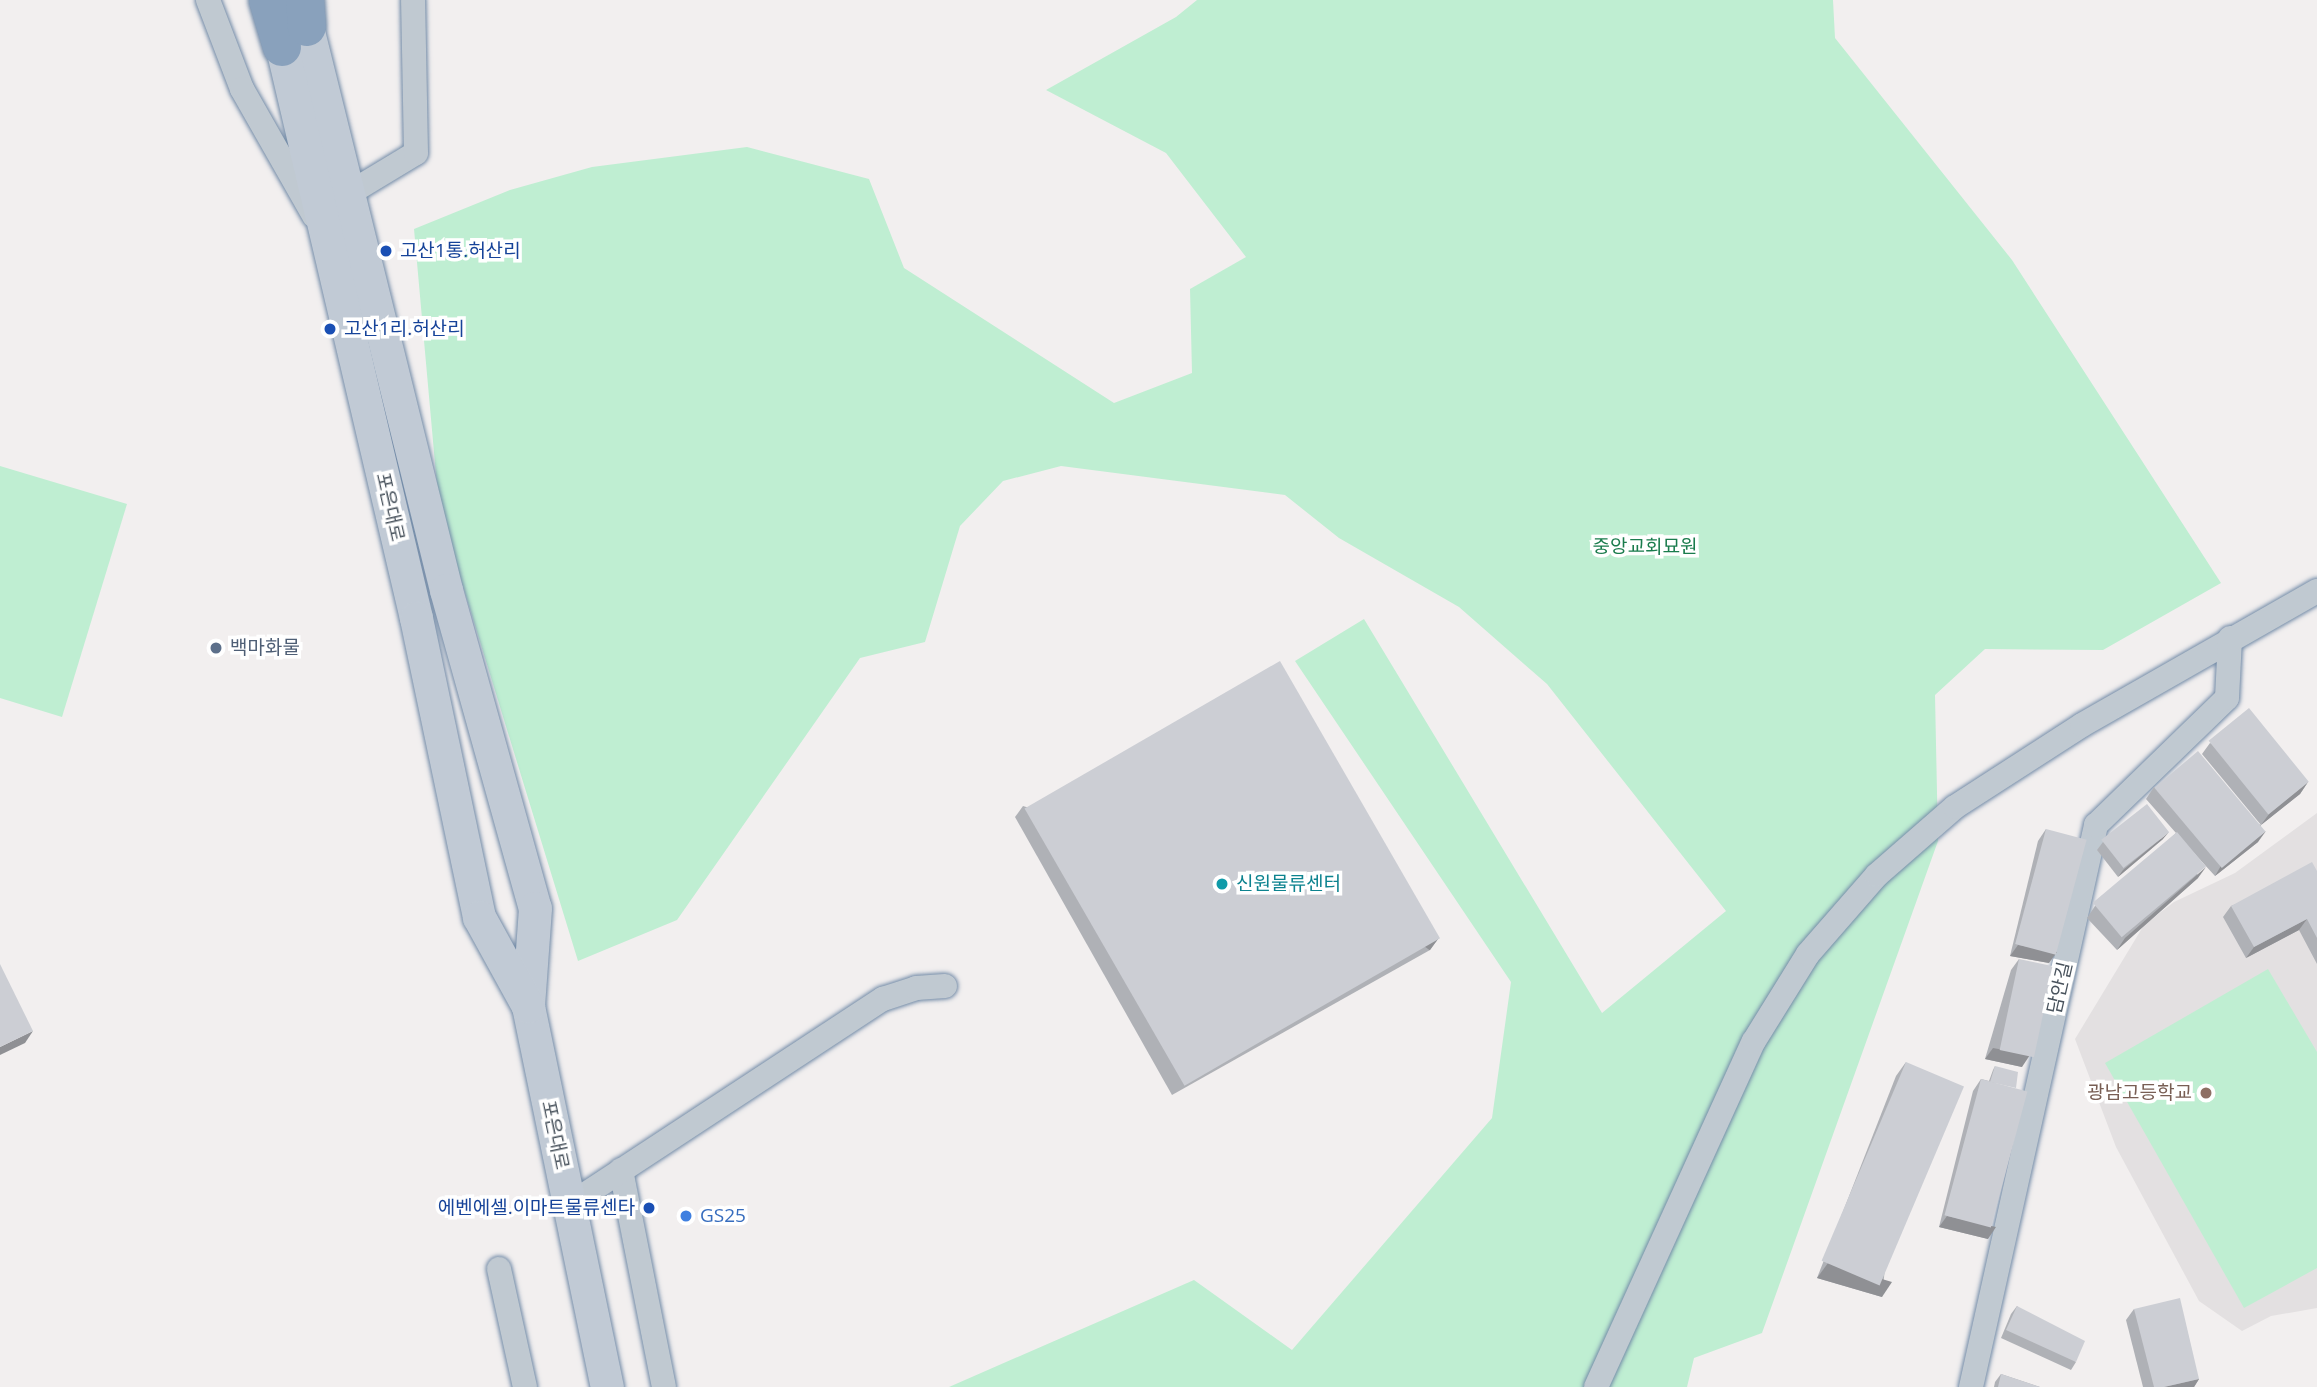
<!DOCTYPE html>
<html>
<head>
<meta charset="utf-8">
<style>
  body { margin:0 }
  #map { position:relative; width:2317px; height:1387px; overflow:hidden; background:#f2efef; font-family:"Open Sans","Noto Sans KR",sans-serif }
  div>[style] { position:absolute }
  .education>* { inset:0; background:#e3e0e1 }
  .green>* { inset:0; background:#bfeed2 }
  .roads { filter:drop-shadow(0 0 2px #748ca8) drop-shadow(0 0 2px #748ca8) }
  .street>* { height:24px; margin:-12px; padding:0 12px; transform-origin:12px; border-radius:12px; background:#c0c9d1 }
  .secondary>* { height:33px; margin:-16.5px; padding:0 16.5px; transform-origin:16.5px; border-radius:16.5px; background:#c1cad5 }
  .highway>* { height:38px; margin:-19px; padding:0 19px; transform-origin:19px; border-radius:19px; background:#89a1bc }
  .wall>* { inset:0; background:#afb1b6 }
  .shaded-wall>* { inset:0; background:#8f9094; transform-origin:0 0 }
  .building>* { inset:0; background:#ccced4; transform-origin:0 0 }
  .dots>* { width:19px; height:19px; translate:-50% -50%; box-sizing:border-box; border:4px solid #fff; border-radius:50% }
  span { translate:-50% -50%; white-space:nowrap; text-align:center; line-height:1.15; -webkit-text-stroke:7px #fff; paint-order:stroke }
  .transit-label { font-size:19px; color:#164399 }
  .left { translate:0 -50%; text-align:left }
  .right { translate:-100% -50%; text-align:right }
  .street-label { font-size:19px; color:#48525c }
  .park-label { font-size:19px; color:#1a7c4d }
  .service-label { font-size:19px; color:#4e5e75 }
  .culture-label { font-size:19px; color:#0d838f }
  .education-label { font-size:19px; color:#785e54 }
  .shop-label { font-size:19px; color:#366cbe }
</style>
</head>
<body>
<div id="map">
  <div class="education">
    <i style="clip-path:polygon(2317px 813px,2317px 1308px,2271px 1316px,2242px 1331px,2199px 1301px,2116px 1147px,2075px 1039px,2144px 925px,2174px 902px,2235px 873px)"></i>
  </div>
  <div class="green">
    <i style="clip-path:polygon(1197px 0,1833px 0,1835px 38px,2012px 260px,2221px 583px,2103px 650px,1985px 649px,1935px 695px,1938px 841px,1762px 1333px,1694px 1358px,1687px 1387px,949px 1387px,1194px 1280px,1292px 1350px,1492px 1118px,1511px 982px,1295px 661px,1364px 619px,1602px 1013px,1726px 911px,1547px 684px,1459px 607px,1339px 538px,1285px 495px,1061px 466px,1003px 481px,960px 526px,925px 642px,860px 658px,677px 920px,578px 961px,439px 508px,414px 229px,510px 190px,592px 167px,747px 147px,869px 179px,904px 268px,1114px 403px,1192px 373px,1190px 289px,1246px 257px,1166px 153px,1046px 90px,1176px 17px)"></i>
    <i style="clip-path:polygon(0 466px,127px 504px,62px 717px,0 698px)"></i>
    <i style="clip-path:polygon(2268px 969px,2317px 1052px,2317px 1268px,2244px 1308px,2105px 1063px)"></i>
  </div>
  <div class="roads">
    <div class="street">
      <i style="left:208px;top:0;width:95px;rotate:69.1deg"></i>
      <i style="left:242px;top:89px;width:146px;rotate:60.4deg"></i>
      <i style="left:348px;top:194px;width:79px;rotate:-31.1deg"></i>
      <i style="left:416px;top:153px;width:153px;rotate:-91.1deg"></i>
      <i style="left:621px;top:1170px;width:221px;rotate:78.8deg"></i>
      <i style="left:569px;top:1205px;width:376px;rotate:-33.3deg"></i>
      <i style="left:883px;top:999px;width:35px;rotate:-18deg"></i>
      <i style="left:916px;top:988px;width:29px;rotate:-4deg"></i>
      <i style="left:499px;top:1269px;width:121px;rotate:77.6deg"></i>
      <i style="left:1596px;top:1387px;width:380px;rotate:-65.5deg"></i>
      <i style="left:1754px;top:1041px;width:102px;rotate:-58.2deg"></i>
      <i style="left:1808px;top:954px;width:105px;rotate:-48.9deg"></i>
      <i style="left:1877px;top:875px;width:103px;rotate:-41.1deg"></i>
      <i style="left:1955px;top:807px;width:151px;rotate:-32.8deg"></i>
      <i style="left:2082px;top:725px;width:271px;rotate:-29.7deg"></i>
      <i style="left:1971px;top:1387px;width:576px;rotate:-77.46deg"></i>
      <i style="left:2096px;top:825px;width:182px;rotate:-44.1deg"></i>
      <i style="left:2227px;top:698px;width:60px;rotate:-87.1deg"></i>
    </div>
    <div class="secondary">
      <i style="left:301px;top:3px;width:605px;rotate:76.12deg"></i>
      <i style="left:446px;top:590px;width:330px;rotate:74.4deg"></i>
      <i style="left:535px;top:908px;width:98px;rotate:94.1deg"></i>
      <i style="left:528px;top:1006px;width:389px;rotate:78.3deg"></i>
      <i style="left:276px;top:22px;width:612px;rotate:76.78deg"></i>
      <i style="left:416px;top:618px;width:306px;rotate:78.1deg"></i>
      <i style="left:479px;top:917px;width:102px;rotate:61.2deg"></i>
    </div>
    <div class="highway">
      <i style="left:268px;top:0;width:49px;rotate:73.4deg"></i>
      <i style="left:305px;top:0;width:27px;rotate:86deg"></i>
    </div>
  </div>
  <div class="wall">
    <i style="clip-path:polygon(2210px 743px,2308px 782px,2300px 794px,2261px 825px,2258px 842px,2215px 876px,2193px 852px,2198px 878px,2117px 950px,2087px 918px,2095px 906px,2176px 833px,2146px 799px,2154px 787px,2261px 825px,2202px 754px)"></i>
    <i style="clip-path:polygon(1023px 806px,1438px 939px,1430px 950px,1172px 1095px,1015px 817px)"></i>
    <i style="clip-path:polygon(2046px 829px,2049px 963px,2010px 956px,2038px 841px)"></i>
    <i style="clip-path:polygon(2163px 839px,2118px 877px,2097px 850px,2103px 842px)"></i>
    <i style="clip-path:polygon(2317px 871px,2317px 964px,2299px 930px,2246px 958px,2223px 917px,2231px 906px)"></i>
    <i style="clip-path:polygon(2019px 959px,2022px 1067px,1985px 1059px,2011px 970px)"></i>
    <i style="clip-path:polygon(1906px 1062px,1882px 1297px,1817px 1278px,1896px 1076px)"></i>
    <i style="clip-path:polygon(1995px 1066px,1988px 1239px,1939px 1227px,1973px 1091px,1981px 1079px,1989px 1081px,1993px 1070px)"></i>
    <i style="clip-path:polygon(2017px 1306px,2076px 1362px,2071px 1370px,2001px 1338px,2011px 1314px)"></i>
    <i style="clip-path:polygon(2134px 1309px,2199px 1379px,2194px 1387px,2143px 1387px,2126px 1320px)"></i>
    <i style="clip-path:polygon(2001px 1374px,2040px 1387px,1994px 1387px,1995px 1382px)"></i>
  </div>
  <div class="shaded-wall">
    <i style="clip-path:polygon(2308px 782px,2300px 794px,2261px 825px,2269px 814px)"></i>
    <i style="clip-path:polygon(2266px 831px,2258px 842px,2215px 876px,2222px 864px)"></i>
    <i style="clip-path:polygon(2169px 832px,2163px 839px,2118px 877px,2123px 870px)"></i>
    <i style="clip-path:polygon(2206px 867px,2198px 878px,2117px 950px,2125px 938px)"></i>
    <i style="clip-path:polygon(2307px 919px,2299px 930px,2246px 958px,2254px 947px)"></i>
    <i style="left:1438px;top:939px;width:14px;height:296px;rotate:126deg"></i>
    <i style="clip-path:polygon(2018px 945px,2057px 952px,2049px 963px,2010px 956px)"></i>
    <i style="clip-path:polygon(33px 1031px,25px 1043px,0 1055px,0 1047px)"></i>
    <i style="clip-path:polygon(1993px 1048px,2030px 1055px,2022px 1067px,1985px 1059px)"></i>
    <i style="clip-path:polygon(1947px 1216px,1996px 1227px,1988px 1239px,1939px 1227px)"></i>
    <i style="clip-path:polygon(1828px 1263px,1892px 1282px,1882px 1297px,1817px 1278px)"></i>
    <i style="clip-path:polygon(2199px 1379px,2194px 1387px,2164px 1387px)"></i>
  </div>
  <div class="building">
    <i style="left:1280px;top:661px;width:320px;height:295px;rotate:60deg"></i>
    <i style="left:2249px;top:708px;width:95px;height:52px;rotate:51deg"></i>
    <i style="left:2198px;top:751px;width:105px;height:57px;rotate:50deg"></i>
    <i style="left:2147px;top:804px;width:36px;height:58px;rotate:52deg"></i>
    <i style="left:2046px;top:829px;width:42px;height:119px;rotate:15deg"></i>
    <i style="left:2177px;top:832px;width:45px;height:110px;rotate:50deg"></i>
    <i style="clip-path:polygon(2312px 862px,2317px 871px,2317px 938px,2307px 919px,2254px 947px,2231px 906px)"></i>
    <i style="left:2019px;top:959px;width:35px;height:93px;rotate:12deg"></i>
    <i style="clip-path:polygon(0 964px,33px 1031px,0 1047px)"></i>
    <i style="left:1906px;top:1062px;width:63px;height:216px;rotate:23deg"></i>
    <i style="clip-path:polygon(1995px 1066px,2018px 1072px,2016px 1088px,1990px 1082px)"></i>
    <i style="left:1981px;top:1079px;width:48px;height:141px;rotate:15deg"></i>
    <i style="clip-path:polygon(2180px 1298px,2199px 1379px,2164px 1387px,2154px 1387px,2134px 1309px)"></i>
    <i style="clip-path:polygon(2017px 1306px,2085px 1341px,2076px 1362px,2006px 1330px)"></i>
    <i style="clip-path:polygon(2001px 1374px,2040px 1387px,1998px 1387px)"></i>
  </div>
  <div class="dots">
    <i style="left:386px;top:251px;background:#1a4fb4"></i>
    <i style="left:330px;top:329px;background:#1a4fb4"></i>
    <i style="left:216px;top:648px;background:#5c6f8a"></i>
    <i style="left:1222px;top:884px;background:#0f9aa8"></i>
    <i style="left:2206px;top:1093px;background:#8d6e63"></i>
    <i style="left:649px;top:1208px;background:#1a4fb4"></i>
    <i style="left:686px;top:1216px;background:#3f7fe0"></i>
  </div>
  <div class="transit-label">
    <span class="left" style="left:400px;top:251px">고산1통.허산리</span>
    <span class="left" style="left:344px;top:329px">고산1리.허산리</span>
    <span class="right" style="left:635px;top:1208px">에벤에셀.이마트물류센타</span>
  </div>
  <div class="street-label">
    <span style="left:390px;top:507px;rotate:77deg">포은대로</span>
    <span style="left:2060px;top:988px;rotate:-77deg">담안길</span>
    <span style="left:555px;top:1135px;rotate:78deg">포은대로</span>
  </div>
  <div class="park-label">
    <span style="left:1645px;top:547px">중앙교회묘원</span>
  </div>
  <div class="service-label">
    <span class="left" style="left:230px;top:648px">백마화물</span>
  </div>
  <div class="culture-label">
    <span class="left" style="left:1236px;top:884px">신원물류센터</span>
  </div>
  <div class="education-label">
    <span class="right" style="left:2192px;top:1093px">광남고등학교</span>
  </div>
  <div class="shop-label">
    <span class="left" style="left:700px;top:1216px">GS25</span>
  </div>
</div>
</body>
</html>
